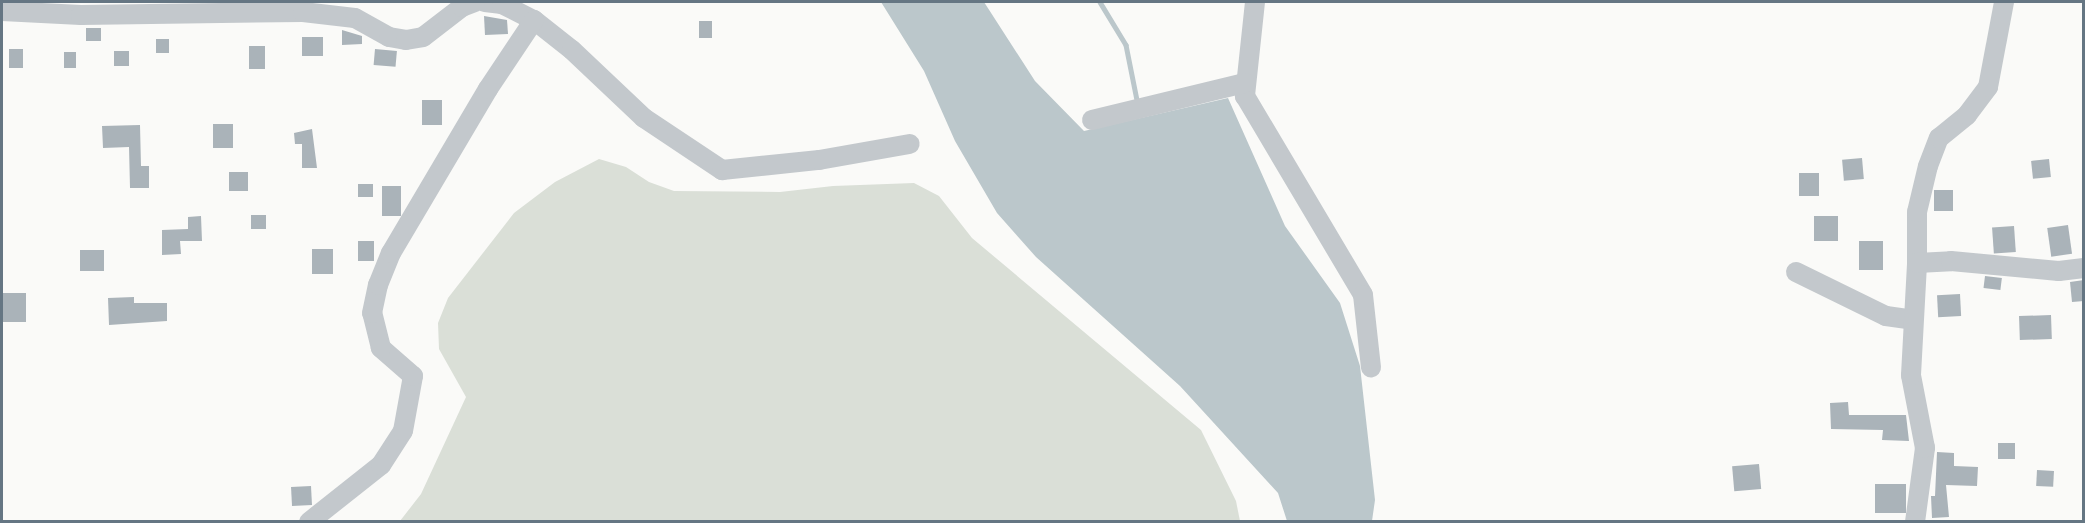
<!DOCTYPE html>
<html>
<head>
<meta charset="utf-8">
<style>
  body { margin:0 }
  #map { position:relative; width:2085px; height:523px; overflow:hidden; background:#fafaf8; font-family:"Asap Condensed",sans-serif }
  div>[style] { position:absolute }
  .green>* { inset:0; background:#dadfd7 }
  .water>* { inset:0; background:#bbc7cb }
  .stream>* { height:4.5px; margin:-2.25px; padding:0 2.25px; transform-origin:2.25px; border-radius:2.25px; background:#bbc7cb }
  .building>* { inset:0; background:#aab3b9; transform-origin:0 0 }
  .minor>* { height:20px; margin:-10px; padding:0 10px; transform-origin:10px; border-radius:10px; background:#c3c8cc }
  span { translate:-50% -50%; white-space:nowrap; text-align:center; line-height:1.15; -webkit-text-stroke:6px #fff; paint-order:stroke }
  .frame { position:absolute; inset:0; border:3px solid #657683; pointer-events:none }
</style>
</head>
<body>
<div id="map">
  <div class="green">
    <i style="clip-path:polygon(599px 159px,626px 167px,649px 182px,674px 191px,780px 192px,833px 186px,914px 183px,939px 196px,972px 238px,1201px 430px,1236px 501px,1240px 521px,400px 521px,421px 494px,466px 397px,439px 349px,438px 323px,448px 298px,514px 213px,555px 182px)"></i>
  </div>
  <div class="water">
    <i style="clip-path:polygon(881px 2px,984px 2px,1035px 81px,1084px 131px,1228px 98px,1285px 226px,1340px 303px,1360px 366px,1375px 500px,1372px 521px,1287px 521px,1278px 493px,1180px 386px,1036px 257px,997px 213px,955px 141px,924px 71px)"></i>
  </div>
  <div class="stream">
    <i style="left:1100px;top:2px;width:50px;rotate:58.8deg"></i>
    <i style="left:1126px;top:45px;width:61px;rotate:78.7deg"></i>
  </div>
  <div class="building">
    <i style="clip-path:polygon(484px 16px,507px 20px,508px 34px,485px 35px)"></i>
    <i style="left:699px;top:21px;width:13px;height:17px"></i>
    <i style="left:86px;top:28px;width:15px;height:13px"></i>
    <i style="clip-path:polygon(342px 30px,362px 36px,362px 44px,342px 45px)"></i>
    <i style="left:302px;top:37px;width:21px;height:19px"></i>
    <i style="left:156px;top:39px;width:13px;height:14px"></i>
    <i style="left:249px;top:46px;width:16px;height:23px"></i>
    <i style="left:9px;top:49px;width:14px;height:19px"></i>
    <i style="left:375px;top:49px;width:22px;height:16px;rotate:5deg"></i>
    <i style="left:114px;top:51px;width:15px;height:15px"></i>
    <i style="left:64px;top:52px;width:12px;height:16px"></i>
    <i style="left:422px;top:100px;width:20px;height:25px"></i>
    <i style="left:213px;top:124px;width:20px;height:24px"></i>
    <i style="clip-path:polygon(140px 125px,141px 166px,149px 166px,149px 188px,130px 188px,129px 147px,103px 148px,102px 126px)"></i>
    <i style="clip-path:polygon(312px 129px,317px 168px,302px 168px,302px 144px,295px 144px,294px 133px)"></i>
    <i style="left:1862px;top:158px;width:21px;height:20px;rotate:85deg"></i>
    <i style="left:2049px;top:159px;width:18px;height:18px;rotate:84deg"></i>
    <i style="left:229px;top:172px;width:19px;height:19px"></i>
    <i style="left:1799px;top:173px;width:20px;height:23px"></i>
    <i style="left:358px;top:184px;width:15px;height:13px"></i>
    <i style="left:382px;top:186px;width:19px;height:30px"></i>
    <i style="left:1934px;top:190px;width:19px;height:21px"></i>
    <i style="left:251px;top:215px;width:15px;height:14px"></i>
    <i style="clip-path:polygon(201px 216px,202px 241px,180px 241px,181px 254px,162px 255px,162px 230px,188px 229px,188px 217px)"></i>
    <i style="left:1814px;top:216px;width:24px;height:25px"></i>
    <i style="left:2068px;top:225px;width:29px;height:21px;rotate:82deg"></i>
    <i style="left:2014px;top:226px;width:26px;height:22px;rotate:86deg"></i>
    <i style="left:358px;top:241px;width:16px;height:20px"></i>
    <i style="left:1859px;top:241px;width:24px;height:29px"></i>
    <i style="left:312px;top:249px;width:21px;height:25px"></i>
    <i style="left:104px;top:250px;width:21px;height:24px;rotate:90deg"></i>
    <i style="left:1985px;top:276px;width:17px;height:12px;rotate:7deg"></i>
    <i style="clip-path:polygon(2084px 280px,2084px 301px,2072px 302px,2070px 282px)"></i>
    <i style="left:2px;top:293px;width:24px;height:29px"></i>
    <i style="left:1960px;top:294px;width:22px;height:23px;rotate:87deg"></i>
    <i style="clip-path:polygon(134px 297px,134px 303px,167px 303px,167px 321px,109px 325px,108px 298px)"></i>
    <i style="left:2051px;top:315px;width:24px;height:32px;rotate:88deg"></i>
    <i style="clip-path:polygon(1848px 402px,1849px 415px,1906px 415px,1909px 441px,1882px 440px,1883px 430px,1831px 429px,1830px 403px)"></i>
    <i style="left:1998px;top:443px;width:17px;height:16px"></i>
    <i style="clip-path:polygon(1937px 452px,1954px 453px,1954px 466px,1978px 467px,1977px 486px,1946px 485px,1949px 517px,1932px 518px,1931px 496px,1935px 496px)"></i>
    <i style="left:1759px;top:464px;width:25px;height:27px;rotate:85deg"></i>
    <i style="left:2037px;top:470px;width:17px;height:16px;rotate:3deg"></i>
    <i style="left:1875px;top:484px;width:31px;height:29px"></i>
    <i style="left:311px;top:486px;width:19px;height:20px;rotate:87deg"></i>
  </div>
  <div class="minor">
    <i style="left:485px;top:2px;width:17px;rotate:7deg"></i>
    <i style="left:502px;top:4px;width:36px;rotate:27deg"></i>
    <i style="left:534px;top:20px;width:48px;rotate:38.3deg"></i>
    <i style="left:572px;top:50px;width:99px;rotate:43.4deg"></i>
    <i style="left:644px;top:118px;width:94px;rotate:33.7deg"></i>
    <i style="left:722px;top:170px;width:98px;rotate:-5.9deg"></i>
    <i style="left:819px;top:160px;width:92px;rotate:-10deg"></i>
    <i style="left:1255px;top:2px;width:95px;rotate:96.1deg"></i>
    <i style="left:1245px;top:96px;width:231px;rotate:59.3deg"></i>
    <i style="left:1363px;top:295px;width:73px;rotate:83.7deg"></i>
    <i style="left:2px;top:11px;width:79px;rotate:2.9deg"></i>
    <i style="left:81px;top:15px;width:222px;rotate:-0.8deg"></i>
    <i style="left:303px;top:12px;width:52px;rotate:6.6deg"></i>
    <i style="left:355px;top:18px;width:39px;rotate:29deg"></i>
    <i style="left:389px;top:37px;width:17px;rotate:10deg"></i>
    <i style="left:406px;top:40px;width:17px;rotate:-10deg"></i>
    <i style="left:423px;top:37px;width:49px;rotate:-37.6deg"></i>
    <i style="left:462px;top:7px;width:14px;rotate:-21deg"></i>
    <i style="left:1092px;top:120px;width:157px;rotate:-13.6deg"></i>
    <i style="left:1917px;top:263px;width:51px;rotate:-90deg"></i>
    <i style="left:1917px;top:212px;width:47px;rotate:-76.6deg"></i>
    <i style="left:1928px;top:166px;width:30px;rotate:-69deg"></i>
    <i style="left:1939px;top:138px;width:36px;rotate:-39deg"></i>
    <i style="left:1967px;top:115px;width:35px;rotate:-53deg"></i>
    <i style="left:1988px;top:87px;width:86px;rotate:-79.3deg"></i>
    <i style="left:1796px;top:272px;width:100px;rotate:26.1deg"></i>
    <i style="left:1886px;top:316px;width:27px;rotate:8deg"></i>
    <i style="left:309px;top:522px;width:92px;rotate:-38.4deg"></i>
    <i style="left:381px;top:465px;width:40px;rotate:-57.1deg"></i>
    <i style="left:403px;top:431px;width:56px;rotate:-79.7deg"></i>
    <i style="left:413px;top:376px;width:43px;rotate:-138.8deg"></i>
    <i style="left:381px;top:348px;width:36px;rotate:-104deg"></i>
    <i style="left:372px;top:313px;width:29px;rotate:-78deg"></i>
    <i style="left:378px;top:285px;width:35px;rotate:-68deg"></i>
    <i style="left:391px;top:253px;width:191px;rotate:-59.4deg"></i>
    <i style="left:488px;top:89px;width:83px;rotate:-56.3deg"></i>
    <i style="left:1915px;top:522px;width:75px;rotate:-82.3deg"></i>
    <i style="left:1925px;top:448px;width:74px;rotate:-100.9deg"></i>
    <i style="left:1911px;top:375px;width:112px;rotate:-86.9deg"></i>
    <i style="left:1917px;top:263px;width:34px;rotate:-3deg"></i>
    <i style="left:1951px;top:261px;width:108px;rotate:5.3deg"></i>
    <i style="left:2059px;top:271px;width:25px;rotate:-7deg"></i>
  </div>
  <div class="frame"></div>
</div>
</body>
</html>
